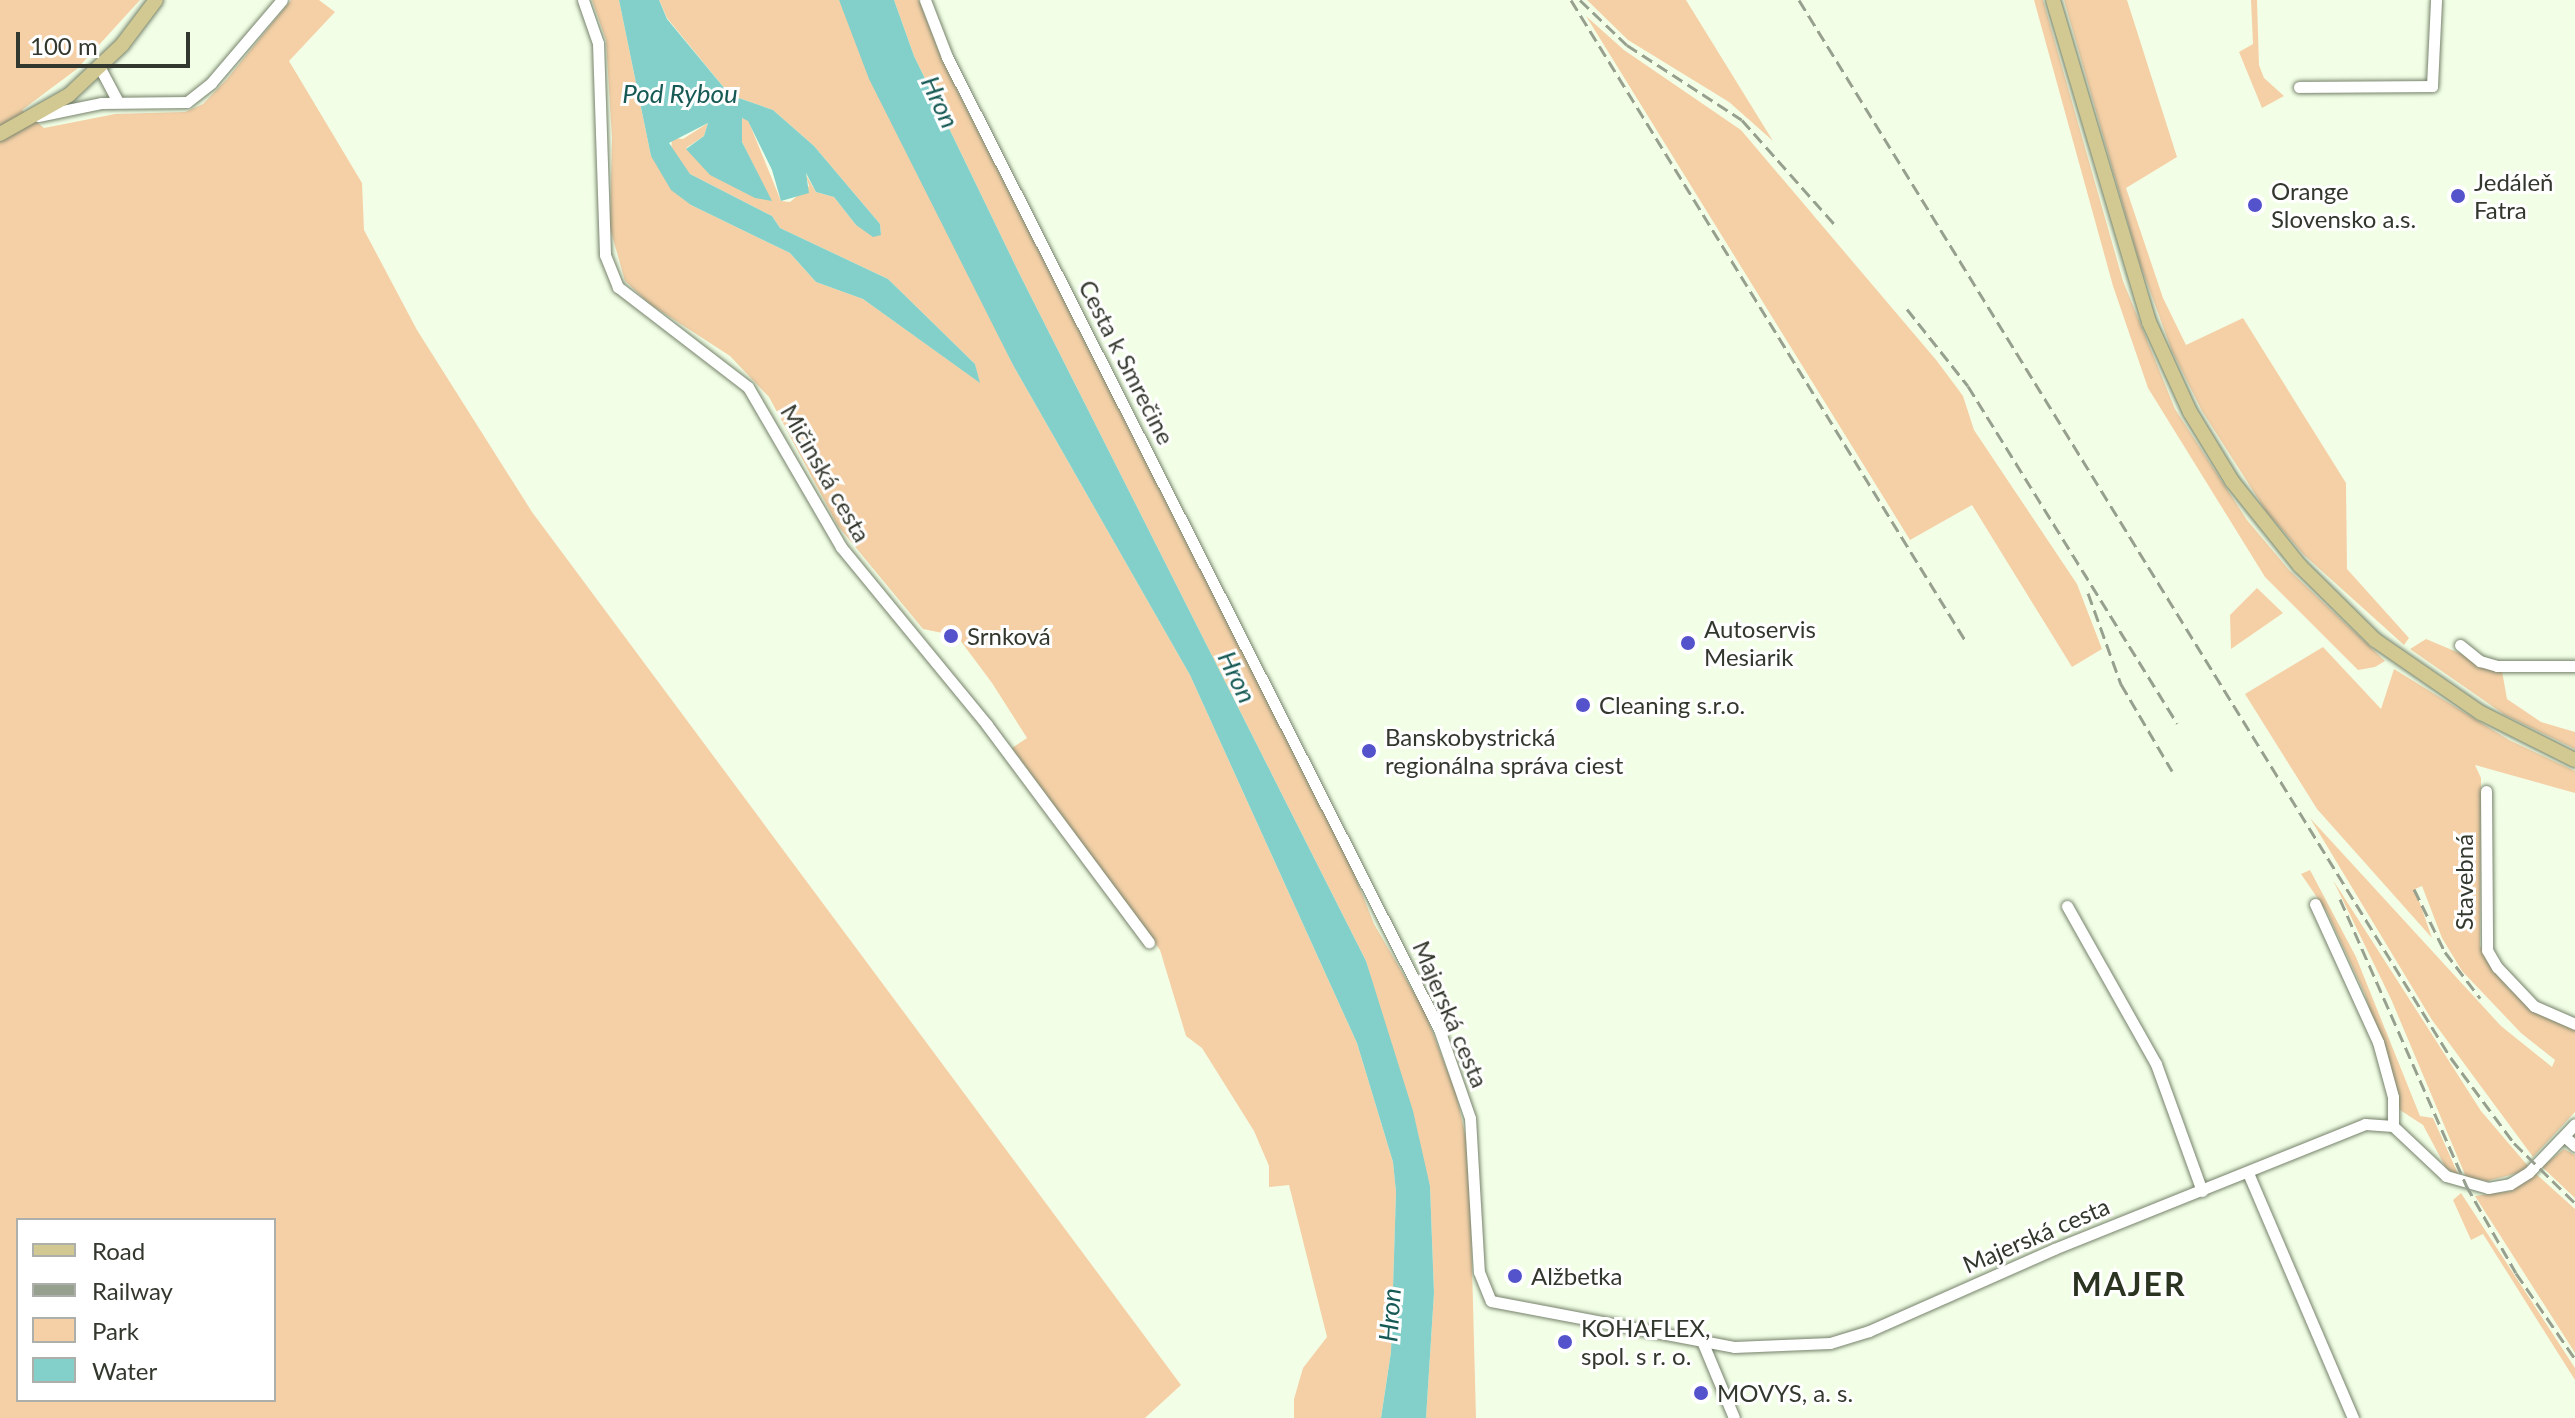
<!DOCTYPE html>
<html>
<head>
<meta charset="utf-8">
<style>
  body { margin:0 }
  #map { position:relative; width:2575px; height:1418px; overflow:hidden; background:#f2ffe6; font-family:Lato,sans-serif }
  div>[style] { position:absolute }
  .green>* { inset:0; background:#f5d0a7 }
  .water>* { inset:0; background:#82d0c9 }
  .roads { filter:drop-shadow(0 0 2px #76826b) drop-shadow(0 0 2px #76826b) }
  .minor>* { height:11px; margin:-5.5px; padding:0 5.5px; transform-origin:5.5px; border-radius:5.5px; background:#fff }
  .major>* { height:14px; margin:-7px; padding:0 7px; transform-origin:7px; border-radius:7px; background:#d1c892 }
  .rail>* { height:3px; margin-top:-1.5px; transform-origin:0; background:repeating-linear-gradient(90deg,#97a08e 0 12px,transparent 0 18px) }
  .dots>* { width:22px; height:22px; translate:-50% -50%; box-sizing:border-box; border:4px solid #fff; border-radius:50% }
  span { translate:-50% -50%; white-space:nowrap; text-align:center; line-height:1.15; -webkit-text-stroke:6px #fff; paint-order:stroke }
  .poi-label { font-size:24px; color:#33382e }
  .left { translate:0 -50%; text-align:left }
  .street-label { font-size:24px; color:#33382e }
  .water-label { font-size:26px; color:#175a55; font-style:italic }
  .district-label { font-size:32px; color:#2a3420; font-weight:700; letter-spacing:2px }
  .legend { position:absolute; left:16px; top:1218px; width:260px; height:184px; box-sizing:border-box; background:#fff; border:2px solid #adafab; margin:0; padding:10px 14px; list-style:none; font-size:24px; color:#33382e }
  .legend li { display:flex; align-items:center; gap:16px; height:40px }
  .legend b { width:40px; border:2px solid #adafab }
  .scale { position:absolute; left:16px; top:32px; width:174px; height:36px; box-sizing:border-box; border:4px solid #33382e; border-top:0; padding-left:10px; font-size:24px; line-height:28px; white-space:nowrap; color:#33382e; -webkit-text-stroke:6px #fff; paint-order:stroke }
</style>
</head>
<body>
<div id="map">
  <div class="green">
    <i style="clip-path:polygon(evenodd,0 0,140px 0,77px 69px,22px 110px,44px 128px,115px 114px,185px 112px,203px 104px,227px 79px,291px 0,319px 0,335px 12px,289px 61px,362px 183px,364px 230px,417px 330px,532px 512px,1181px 1385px,1145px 1418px,0 1418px,0 0,18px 1220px,274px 1220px,274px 1400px,18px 1400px,18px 1220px)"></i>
    <i style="clip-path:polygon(592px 0,619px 0,651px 156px,691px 205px,790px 253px,816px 282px,863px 299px,979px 382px,975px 364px,888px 279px,780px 228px,772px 216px,690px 174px,671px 151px,672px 138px,683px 139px,708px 123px,704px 136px,686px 148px,771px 201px,742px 142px,739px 125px,741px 118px,748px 120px,781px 201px,790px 202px,809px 186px,805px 173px,816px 192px,834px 197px,856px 225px,881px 235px,880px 224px,814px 146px,773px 110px,730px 95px,667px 18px,659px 0,839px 0,1013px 365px,1190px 675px,1357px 1043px,1393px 1162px,1396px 1192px,1391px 1352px,1381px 1418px,1294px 1418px,1294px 1399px,1303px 1368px,1327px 1337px,1289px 1185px,1269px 1187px,1269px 1166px,1254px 1131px,1202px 1048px,1186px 1036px,1160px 950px,1012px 748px,1027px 738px,992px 683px,957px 636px,923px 629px,838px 526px,769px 397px,730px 356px,650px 304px,625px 281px,610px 228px,612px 138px,606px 40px)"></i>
    <i style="clip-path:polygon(894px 0,919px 0,943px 62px,1351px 866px,1374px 924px,1424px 1010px,1456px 1093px,1469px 1152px,1476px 1418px,1426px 1418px,1434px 1293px,1430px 1186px,1366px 961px,1018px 271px,914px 56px)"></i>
    <i style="clip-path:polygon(1587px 0,1686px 0,1773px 141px,1729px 102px,1628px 40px)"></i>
    <i style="clip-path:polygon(2034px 0,2043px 0,2123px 281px,2175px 409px,2247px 520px,2289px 570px,2385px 661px,2375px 667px,2358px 670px,2265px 577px,2148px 388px,2113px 286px)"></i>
    <i style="clip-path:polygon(2064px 0,2127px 0,2177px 157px,2126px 188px,2163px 298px,2186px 345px,2243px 318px,2346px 483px,2347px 569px,2409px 638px,2404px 645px,2303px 554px,2266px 511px,2202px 411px,2172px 351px,2139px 261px)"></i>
    <i style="clip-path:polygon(2251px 0,2257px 0,2259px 65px,2264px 78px,2284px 96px,2262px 108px,2239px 52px,2253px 44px)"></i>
    <i style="clip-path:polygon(1586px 16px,1624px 50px,1741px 130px,1937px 361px,1963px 396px,1974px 430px,2077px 584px,2102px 649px,2072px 667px,1972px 505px,1910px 540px)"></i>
    <i style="clip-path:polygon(2257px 588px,2283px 613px,2231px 649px,2230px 615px)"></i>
    <i style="clip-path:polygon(2426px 639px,2502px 671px,2507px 699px,2541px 722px,2575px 732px,2575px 749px,2505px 715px,2410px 649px)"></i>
    <i style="clip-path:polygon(2323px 647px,2381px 709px,2394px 669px,2509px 740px,2575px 771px,2575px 793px,2475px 765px,2481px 778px,2480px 946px,2508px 988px,2529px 1006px,2575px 1028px,2575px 1112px,2533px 1157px,2432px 1020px,2310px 818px,2501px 1026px,2552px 1067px,2555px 1060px,2521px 1033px,2462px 971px,2442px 938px,2422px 886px,2415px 889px,2432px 938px,2317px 809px,2245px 694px)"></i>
    <i style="clip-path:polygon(2310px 870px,2356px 957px,2420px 1116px,2433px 1118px,2459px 1176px,2446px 1168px,2423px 1125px,2400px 1110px,2365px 994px,2327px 912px,2301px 874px)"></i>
    <i style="clip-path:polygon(2333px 880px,2481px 1111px,2528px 1166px,2518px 1173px,2487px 1181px,2466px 1177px,2391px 999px)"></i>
    <i style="clip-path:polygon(2564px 1149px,2575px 1155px,2575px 1198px,2542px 1167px)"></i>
    <i style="clip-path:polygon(2535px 1173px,2575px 1209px,2575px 1353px,2475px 1196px,2512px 1191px)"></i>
    <i style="clip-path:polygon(2461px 1193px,2575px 1368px,2575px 1380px,2483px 1234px,2471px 1240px,2453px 1200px)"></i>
  </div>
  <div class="water">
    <i style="clip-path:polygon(619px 0,659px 0,667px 19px,730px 95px,773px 110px,814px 146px,880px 224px,881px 235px,873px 237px,856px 225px,834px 197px,816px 192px,806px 173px,809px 193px,781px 201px,772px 170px,748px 121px,742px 118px,742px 142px,772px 201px,755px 198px,710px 175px,686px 149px,704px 136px,708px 123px,669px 143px,690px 174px,772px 216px,780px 228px,888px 279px,975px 364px,980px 383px,863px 299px,816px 282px,790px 253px,691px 205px,671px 190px,651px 156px)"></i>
    <i style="clip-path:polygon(839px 0,894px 0,914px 56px,1018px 271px,1366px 961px,1413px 1111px,1430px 1186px,1434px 1293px,1426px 1418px,1381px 1418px,1391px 1352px,1396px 1192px,1393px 1162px,1357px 1043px,1190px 675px,1013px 365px,869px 79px)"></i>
  </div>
  <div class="roads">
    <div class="minor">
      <i style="left:583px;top:0;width:46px;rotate:70.8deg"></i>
      <i style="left:598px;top:43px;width:212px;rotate:88.1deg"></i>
      <i style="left:605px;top:255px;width:35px;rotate:68deg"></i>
      <i style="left:618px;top:287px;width:164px;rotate:37.6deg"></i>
      <i style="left:748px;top:387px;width:185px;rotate:59.8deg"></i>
      <i style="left:841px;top:547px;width:230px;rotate:50.6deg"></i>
      <i style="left:987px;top:725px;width:271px;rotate:53.3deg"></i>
      <i style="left:925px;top:0;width:61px;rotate:68.9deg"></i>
      <i style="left:947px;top:57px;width:1089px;rotate:63.15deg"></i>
      <i style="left:1439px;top:1029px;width:94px;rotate:70.8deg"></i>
      <i style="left:1470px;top:1118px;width:154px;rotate:86.7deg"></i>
      <i style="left:1479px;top:1272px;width:31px;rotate:68deg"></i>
      <i style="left:1491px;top:1301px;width:247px;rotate:10.7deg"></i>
      <i style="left:1734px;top:1347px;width:96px;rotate:-2.4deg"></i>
      <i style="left:1830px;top:1343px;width:41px;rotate:-17.1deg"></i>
      <i style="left:1869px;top:1331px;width:202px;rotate:-23.9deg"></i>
      <i style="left:2054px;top:1249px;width:335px;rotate:-21.9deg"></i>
      <i style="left:2365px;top:1124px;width:28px;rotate:4deg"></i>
      <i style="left:2393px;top:1126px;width:73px;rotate:43.3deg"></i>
      <i style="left:2446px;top:1176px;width:44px;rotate:15.9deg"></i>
      <i style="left:2488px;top:1188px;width:22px;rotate:-10deg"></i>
      <i style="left:2510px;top:1184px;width:22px;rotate:-32deg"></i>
      <i style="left:2529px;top:1172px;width:66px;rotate:-46.2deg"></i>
      <i style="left:100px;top:68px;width:38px;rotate:62deg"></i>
      <i style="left:2299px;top:87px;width:133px;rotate:-0.4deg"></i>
      <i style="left:2432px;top:86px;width:86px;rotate:-87.3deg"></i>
      <i style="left:38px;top:116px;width:64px;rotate:-11.7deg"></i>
      <i style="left:101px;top:103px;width:86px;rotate:-0.7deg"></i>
      <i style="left:187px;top:102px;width:31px;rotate:-38deg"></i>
      <i style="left:211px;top:83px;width:109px;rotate:-49.5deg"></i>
      <i style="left:2460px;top:645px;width:26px;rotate:39deg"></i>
      <i style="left:2480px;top:661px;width:18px;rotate:16deg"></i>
      <i style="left:2497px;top:666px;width:78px"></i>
      <i style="left:2486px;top:791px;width:159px;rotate:89.6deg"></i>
      <i style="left:2487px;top:950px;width:20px;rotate:60deg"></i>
      <i style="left:2497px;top:967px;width:54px;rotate:46.5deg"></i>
      <i style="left:2534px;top:1006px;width:45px;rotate:23.7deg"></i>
      <i style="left:2315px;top:904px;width:152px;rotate:65.5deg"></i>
      <i style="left:2378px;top:1042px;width:57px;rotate:74.7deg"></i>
      <i style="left:2393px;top:1097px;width:29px;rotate:90deg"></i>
      <i style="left:2067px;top:906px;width:181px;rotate:60.6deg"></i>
      <i style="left:2156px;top:1064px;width:135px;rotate:70.1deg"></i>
      <i style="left:2564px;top:1136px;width:15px;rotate:42deg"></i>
      <i style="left:2248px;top:1173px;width:267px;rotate:66.8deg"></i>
      <i style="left:1702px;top:1341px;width:83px;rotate:67.4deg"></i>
    </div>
    <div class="major">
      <i style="left:2053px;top:0;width:336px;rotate:73.4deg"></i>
      <i style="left:2149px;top:322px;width:99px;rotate:65.5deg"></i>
      <i style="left:2190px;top:412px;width:81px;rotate:58.7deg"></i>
      <i style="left:2232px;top:481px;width:109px;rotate:51.3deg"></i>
      <i style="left:2300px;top:566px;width:105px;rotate:44.6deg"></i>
      <i style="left:2375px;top:640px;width:129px;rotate:34.6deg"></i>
      <i style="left:2481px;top:713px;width:105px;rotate:26.6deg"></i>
      <i style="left:0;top:134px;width:79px;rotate:-29.5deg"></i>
      <i style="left:69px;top:95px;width:73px;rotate:-43.3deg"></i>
      <i style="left:122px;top:45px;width:56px;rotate:-52.9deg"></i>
    </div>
  </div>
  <div class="rail">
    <i style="left:1571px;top:0;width:752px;rotate:58.38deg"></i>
    <i style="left:1580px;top:0;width:65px;rotate:43.8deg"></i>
    <i style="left:1627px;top:45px;width:137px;rotate:33.1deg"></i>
    <i style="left:1742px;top:120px;width:143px;rotate:48.4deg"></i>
    <i style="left:1799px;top:0;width:1243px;rotate:58.36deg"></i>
    <i style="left:2451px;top:1058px;width:106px;rotate:53.5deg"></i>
    <i style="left:2514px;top:1143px;width:86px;rotate:44.5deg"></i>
    <i style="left:1907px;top:309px;width:98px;rotate:51.6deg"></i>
    <i style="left:1968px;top:386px;width:397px;rotate:58.2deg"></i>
    <i style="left:2088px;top:593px;width:97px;rotate:70.1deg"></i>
    <i style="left:2121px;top:684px;width:101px;rotate:59.6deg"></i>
    <i style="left:2414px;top:889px;width:70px;rotate:63.8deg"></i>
    <i style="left:2445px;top:952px;width:58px;rotate:52.7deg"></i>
    <i style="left:2340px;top:899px;width:313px;rotate:66.2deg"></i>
    <i style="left:2466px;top:1185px;width:101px;rotate:60.4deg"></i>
    <i style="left:2516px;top:1273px;width:104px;rotate:55.5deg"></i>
  </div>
  <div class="dots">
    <i style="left:2458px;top:196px;background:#5453cb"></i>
    <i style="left:2255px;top:205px;background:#5453cb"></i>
    <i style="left:951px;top:636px;background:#5453cb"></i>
    <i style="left:1688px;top:643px;background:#5453cb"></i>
    <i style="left:1583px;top:705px;background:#5453cb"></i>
    <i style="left:1369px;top:751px;background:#5453cb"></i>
    <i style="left:1515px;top:1276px;background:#5453cb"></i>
    <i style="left:1565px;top:1342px;background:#5453cb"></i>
    <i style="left:1701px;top:1393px;background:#5453cb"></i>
  </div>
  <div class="poi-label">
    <span class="left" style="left:2474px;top:196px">Jedáleň<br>Fatra</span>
    <span class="left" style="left:2271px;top:205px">Orange<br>Slovensko a.s.</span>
    <span class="left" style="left:1704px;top:643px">Autoservis<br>Mesiarik</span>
    <span class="left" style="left:967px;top:636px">Srnková</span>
    <span class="left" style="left:1599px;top:705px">Cleaning s.r.o.</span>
    <span class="left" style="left:1385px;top:751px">Banskobystrická<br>regionálna správa ciest</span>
    <span class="left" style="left:1531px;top:1276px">Alžbetka</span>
    <span class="left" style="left:1581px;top:1342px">KOHAFLEX,<br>spol. s r. o.</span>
    <span class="left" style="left:1717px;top:1393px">MOVYS, a. s.</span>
  </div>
  <div class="street-label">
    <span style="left:1127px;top:362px;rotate:63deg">Cesta k Smrečine</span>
    <span style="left:826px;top:473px;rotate:60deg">Mičinská cesta</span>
    <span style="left:2464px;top:882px;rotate:-90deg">Stavebná</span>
    <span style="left:1451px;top:1014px;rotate:67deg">Majerská cesta</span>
    <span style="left:2036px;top:1235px;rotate:-23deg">Majerská cesta</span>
  </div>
  <div class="water-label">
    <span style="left:680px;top:94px">Pod Rybou</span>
    <span style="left:940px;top:102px;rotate:65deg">Hron</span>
    <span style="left:1237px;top:677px;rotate:64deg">Hron</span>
    <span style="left:1390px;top:1315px;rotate:-86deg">Hron</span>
  </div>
  <div class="district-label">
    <span style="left:2129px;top:1284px">MAJER</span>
  </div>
  <ul class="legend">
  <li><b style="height:10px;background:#d1c892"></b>Road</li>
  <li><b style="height:10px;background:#97a08e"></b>Railway</li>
  <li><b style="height:22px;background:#f5d0a7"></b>Park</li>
  <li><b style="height:22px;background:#82d0c9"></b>Water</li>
  </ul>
  <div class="scale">100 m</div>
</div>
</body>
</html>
